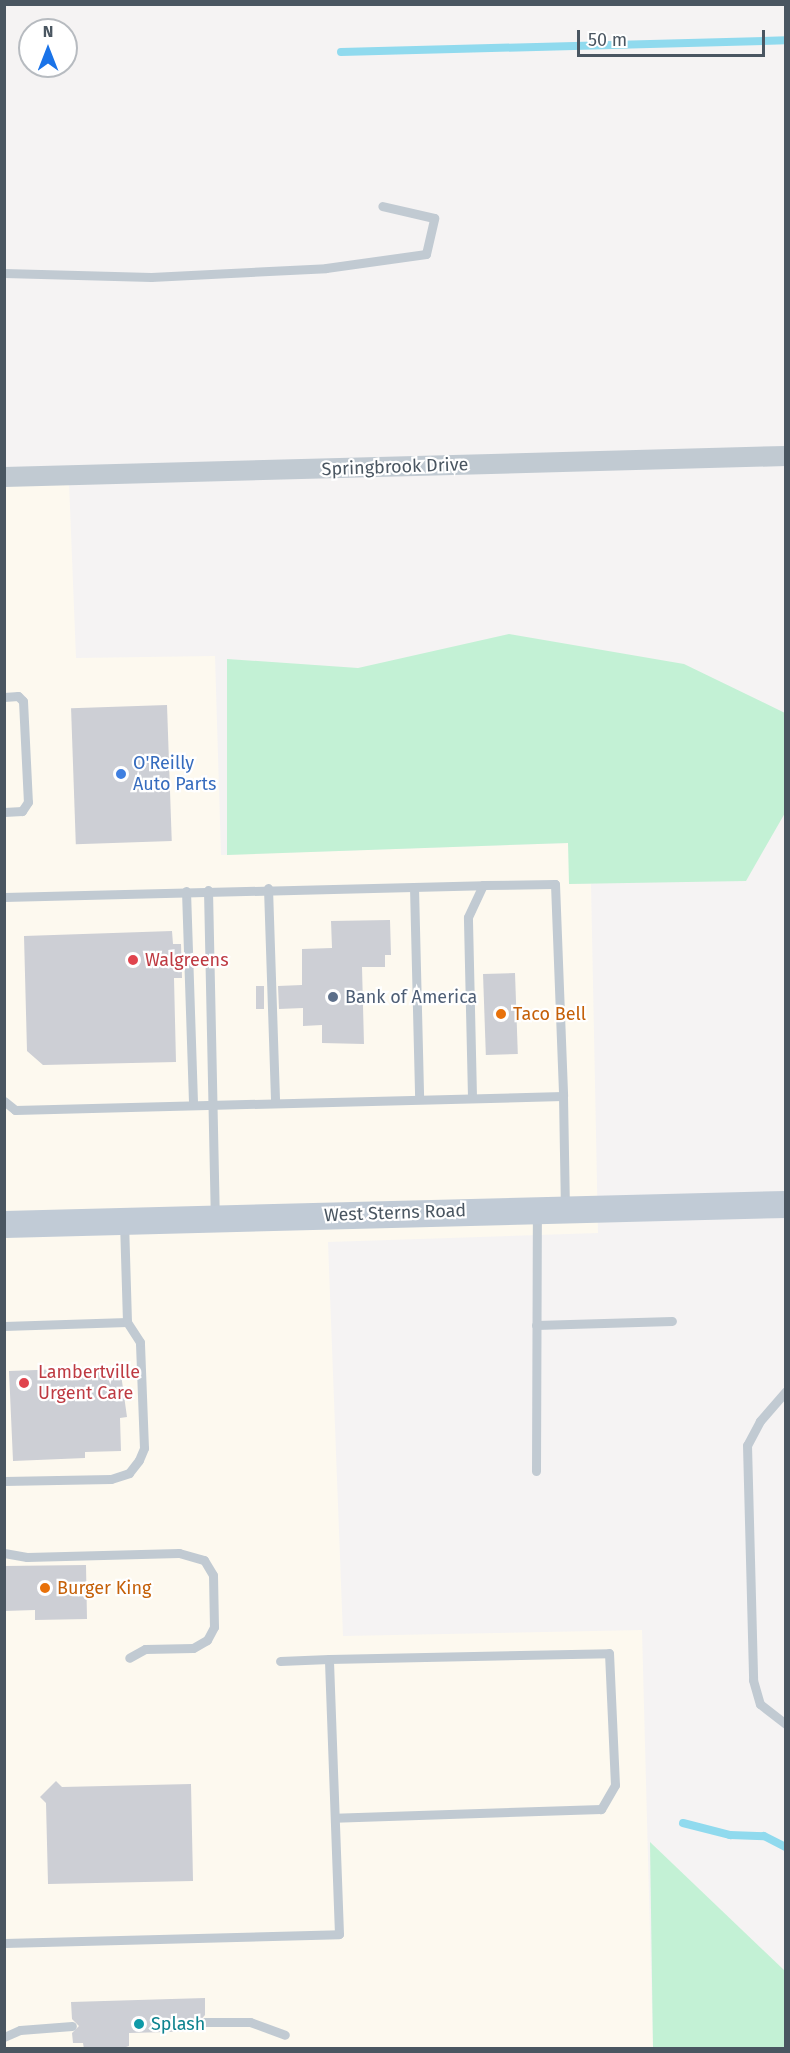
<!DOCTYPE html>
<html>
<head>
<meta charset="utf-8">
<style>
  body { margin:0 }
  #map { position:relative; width:790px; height:2053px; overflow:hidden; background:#f5f3f3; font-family:"Fira Sans",sans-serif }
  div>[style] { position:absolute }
  .commercial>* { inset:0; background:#fdf9ef }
  .green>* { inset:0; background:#c3f1d5 }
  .stream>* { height:8px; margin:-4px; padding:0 4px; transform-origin:4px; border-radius:4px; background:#90daee }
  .building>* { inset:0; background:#cdcfd5; transform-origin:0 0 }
  .lane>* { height:9px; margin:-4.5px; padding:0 4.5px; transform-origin:4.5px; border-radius:4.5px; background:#c1cad2 }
  .street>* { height:20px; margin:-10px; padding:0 10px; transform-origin:10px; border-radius:10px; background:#c1cad2 }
  .secondary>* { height:27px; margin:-13.5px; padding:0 13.5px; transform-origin:13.5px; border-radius:13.5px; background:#c1cbd6 }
  .dots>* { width:16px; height:16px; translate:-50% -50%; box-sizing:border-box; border:3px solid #fff; border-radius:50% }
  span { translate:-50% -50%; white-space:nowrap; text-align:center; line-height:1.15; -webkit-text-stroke:4.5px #fff; paint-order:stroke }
  .street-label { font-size:18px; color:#4a5661 }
  .shop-label { font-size:18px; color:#366cbe }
  .left { translate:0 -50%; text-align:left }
  .health-label { font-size:18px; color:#be3a42 }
  .service-label { font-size:18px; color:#4e5e75 }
  .food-label { font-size:18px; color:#c56008 }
  .culture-label { font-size:18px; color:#0d838f }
  .frame { position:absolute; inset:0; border:6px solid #4a5661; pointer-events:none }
  .north { position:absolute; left:18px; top:18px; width:60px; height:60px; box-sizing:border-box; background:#fff; border:2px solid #b7bbc0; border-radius:50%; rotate:0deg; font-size:16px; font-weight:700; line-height:24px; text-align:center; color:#4a5661 }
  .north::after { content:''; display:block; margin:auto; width:21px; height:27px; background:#1a73e8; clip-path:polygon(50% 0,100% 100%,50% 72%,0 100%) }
  .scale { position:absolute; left:577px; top:30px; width:188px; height:27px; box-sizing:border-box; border:3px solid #4a5661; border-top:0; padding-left:8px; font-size:18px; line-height:21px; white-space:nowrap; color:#4a5661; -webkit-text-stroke:4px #fff; paint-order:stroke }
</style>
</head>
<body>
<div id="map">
  <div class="commercial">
    <i style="clip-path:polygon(69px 482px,76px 658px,215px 656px,221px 855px,569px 843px,569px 884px,591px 884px,598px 1233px,328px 1242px,343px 1636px,642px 1630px,653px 2048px,5px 2048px,4px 484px)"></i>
  </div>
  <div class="green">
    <i style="clip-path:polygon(509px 634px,684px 664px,785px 713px,785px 813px,746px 881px,569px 884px,568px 843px,227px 855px,227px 659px,358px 668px)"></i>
    <i style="clip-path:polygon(650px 1842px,785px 1971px,785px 2048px,653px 2048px)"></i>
  </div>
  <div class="stream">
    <i style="left:341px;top:52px;width:445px;rotate:-1.5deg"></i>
    <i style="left:683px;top:1823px;width:49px;rotate:14.3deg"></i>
    <i style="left:730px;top:1835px;width:34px;rotate:2deg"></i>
    <i style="left:764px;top:1836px;width:25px;rotate:27deg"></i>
  </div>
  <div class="building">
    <i style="left:167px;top:705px;width:136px;height:96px;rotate:88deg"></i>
    <i style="clip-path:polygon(390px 920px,391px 955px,385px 955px,385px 967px,362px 967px,364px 1044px,322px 1043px,322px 1025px,303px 1026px,303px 1008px,279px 1009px,278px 986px,302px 985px,302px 949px,332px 948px,331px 921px)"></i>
    <i style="clip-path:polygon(172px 931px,173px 944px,181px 944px,182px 978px,174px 978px,176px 1062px,43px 1065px,27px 1051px,24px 936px)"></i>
    <i style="left:515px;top:973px;width:81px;height:32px;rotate:88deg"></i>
    <i style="left:256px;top:986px;width:8px;height:23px"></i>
    <i style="clip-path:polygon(120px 1367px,127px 1417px,120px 1418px,121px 1451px,85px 1452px,85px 1458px,13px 1461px,9px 1371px)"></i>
    <i style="clip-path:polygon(86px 1565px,87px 1619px,35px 1620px,35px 1610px,4px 1611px,4px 1566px)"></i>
    <i style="clip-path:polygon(56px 1781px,62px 1787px,191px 1784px,193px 1881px,48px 1884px,46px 1803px,40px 1797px)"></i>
    <i style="clip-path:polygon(205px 1998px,205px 2015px,198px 2023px,206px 2031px,129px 2033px,129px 2046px,120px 2049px,84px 2049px,83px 2043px,73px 2043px,72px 2033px,79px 2026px,72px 2019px,71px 2002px)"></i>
  </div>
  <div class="lane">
    <i style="left:4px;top:273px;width:147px;rotate:1.6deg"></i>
    <i style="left:151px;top:277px;width:175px;rotate:-2.9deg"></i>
    <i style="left:326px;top:268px;width:101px;rotate:-8deg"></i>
    <i style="left:426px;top:254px;width:37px;rotate:-77deg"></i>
    <i style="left:434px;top:218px;width:53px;rotate:-167deg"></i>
    <i style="left:4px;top:697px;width:14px;rotate:-4deg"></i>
    <i style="left:18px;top:696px;width:7px;rotate:45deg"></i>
    <i style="left:23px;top:701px;width:101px;rotate:87.2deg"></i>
    <i style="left:28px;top:802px;width:11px;rotate:124deg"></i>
    <i style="left:22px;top:811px;width:18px;rotate:177deg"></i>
    <i style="left:414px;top:887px;width:211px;rotate:88.6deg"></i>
    <i style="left:268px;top:888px;width:214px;rotate:88.1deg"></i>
    <i style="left:208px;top:890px;width:328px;rotate:88.8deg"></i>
    <i style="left:186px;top:891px;width:214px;rotate:88.1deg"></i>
    <i style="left:4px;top:897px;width:479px;rotate:-1.4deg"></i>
    <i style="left:472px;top:1097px;width:180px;rotate:-91.3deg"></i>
    <i style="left:468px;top:917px;width:35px;rotate:-65deg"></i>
    <i style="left:483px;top:885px;width:72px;rotate:-0.8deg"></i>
    <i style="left:555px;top:884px;width:212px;rotate:87.8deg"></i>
    <i style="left:4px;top:1101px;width:14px;rotate:39deg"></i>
    <i style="left:15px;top:1110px;width:548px;rotate:-1.46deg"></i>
    <i style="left:563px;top:1096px;width:110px;rotate:89deg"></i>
    <i style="left:536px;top:1325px;width:136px;rotate:-1.7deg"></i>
    <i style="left:4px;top:1326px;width:123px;rotate:-1.9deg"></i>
    <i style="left:127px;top:1322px;width:99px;rotate:-91.7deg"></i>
    <i style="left:786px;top:1391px;width:40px;rotate:131deg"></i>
    <i style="left:760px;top:1421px;width:27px;rotate:118deg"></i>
    <i style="left:747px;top:1445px;width:235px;rotate:88.5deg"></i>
    <i style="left:753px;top:1680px;width:25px;rotate:74deg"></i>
    <i style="left:760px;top:1704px;width:33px;rotate:38deg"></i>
    <i style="left:536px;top:1471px;width:257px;rotate:-89.8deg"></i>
    <i style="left:4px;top:1481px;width:107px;rotate:-1.1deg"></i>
    <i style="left:111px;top:1479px;width:19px;rotate:-18deg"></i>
    <i style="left:129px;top:1473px;width:16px;rotate:-52deg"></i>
    <i style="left:139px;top:1460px;width:13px;rotate:-67deg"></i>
    <i style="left:144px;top:1448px;width:106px;rotate:-92.2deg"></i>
    <i style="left:140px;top:1342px;width:24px;rotate:-123deg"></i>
    <i style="left:4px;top:1553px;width:23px;rotate:10deg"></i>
    <i style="left:27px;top:1557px;width:152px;rotate:-1.5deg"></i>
    <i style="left:179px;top:1553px;width:26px;rotate:16deg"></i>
    <i style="left:204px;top:1560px;width:17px;rotate:59deg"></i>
    <i style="left:213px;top:1575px;width:52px;rotate:88.9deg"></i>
    <i style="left:214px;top:1627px;width:15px;rotate:118deg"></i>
    <i style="left:207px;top:1640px;width:16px;rotate:150deg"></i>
    <i style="left:193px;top:1648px;width:48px;rotate:178.8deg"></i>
    <i style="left:145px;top:1649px;width:18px;rotate:151deg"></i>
    <i style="left:329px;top:1659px;width:280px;rotate:-1.2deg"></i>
    <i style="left:609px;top:1653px;width:132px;rotate:87.4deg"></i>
    <i style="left:615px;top:1785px;width:28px;rotate:120deg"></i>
    <i style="left:601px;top:1809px;width:266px;rotate:178.1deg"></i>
    <i style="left:4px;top:1943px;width:335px;rotate:-1.5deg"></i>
    <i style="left:339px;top:1934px;width:275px;rotate:-92.1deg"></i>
    <i style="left:329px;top:1659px;width:49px;rotate:177.7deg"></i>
    <i style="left:205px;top:2022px;width:45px"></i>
    <i style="left:250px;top:2022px;width:37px;rotate:20deg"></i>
    <i style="left:4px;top:2037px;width:17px;rotate:-24deg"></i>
    <i style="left:20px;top:2030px;width:52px;rotate:-4.4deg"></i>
  </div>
  <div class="street">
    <i style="left:4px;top:477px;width:782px;rotate:-1.54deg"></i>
  </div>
  <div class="secondary">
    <i style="left:4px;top:1224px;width:782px;rotate:-1.47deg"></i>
  </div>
  <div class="dots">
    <i style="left:121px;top:774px;background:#3f7fe0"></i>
    <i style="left:133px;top:960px;background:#e0444e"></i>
    <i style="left:333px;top:997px;background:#5c6f8a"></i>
    <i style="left:501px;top:1014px;background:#e8710a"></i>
    <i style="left:24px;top:1383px;background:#e0444e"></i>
    <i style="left:45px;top:1588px;background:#e8710a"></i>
    <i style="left:139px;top:2024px;background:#0f9aa8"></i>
  </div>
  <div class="street-label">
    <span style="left:395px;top:467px;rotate:-2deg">Springbrook Drive</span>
    <span style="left:395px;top:1213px;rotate:-2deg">West Sterns Road</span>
  </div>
  <div class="shop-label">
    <span class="left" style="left:133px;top:774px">O'Reilly<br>Auto Parts</span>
  </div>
  <div class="health-label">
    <span class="left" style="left:145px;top:960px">Walgreens</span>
    <span class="left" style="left:38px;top:1383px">Lambertville<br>Urgent Care</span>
  </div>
  <div class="service-label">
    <span class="left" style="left:345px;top:997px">Bank of America</span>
  </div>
  <div class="food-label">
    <span class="left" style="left:513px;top:1014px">Taco Bell</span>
    <span class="left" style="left:57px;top:1588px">Burger King</span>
  </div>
  <div class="culture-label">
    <span class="left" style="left:151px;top:2024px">Splash</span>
  </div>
  <div class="frame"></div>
  <div class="north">N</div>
  <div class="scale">50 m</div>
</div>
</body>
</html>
